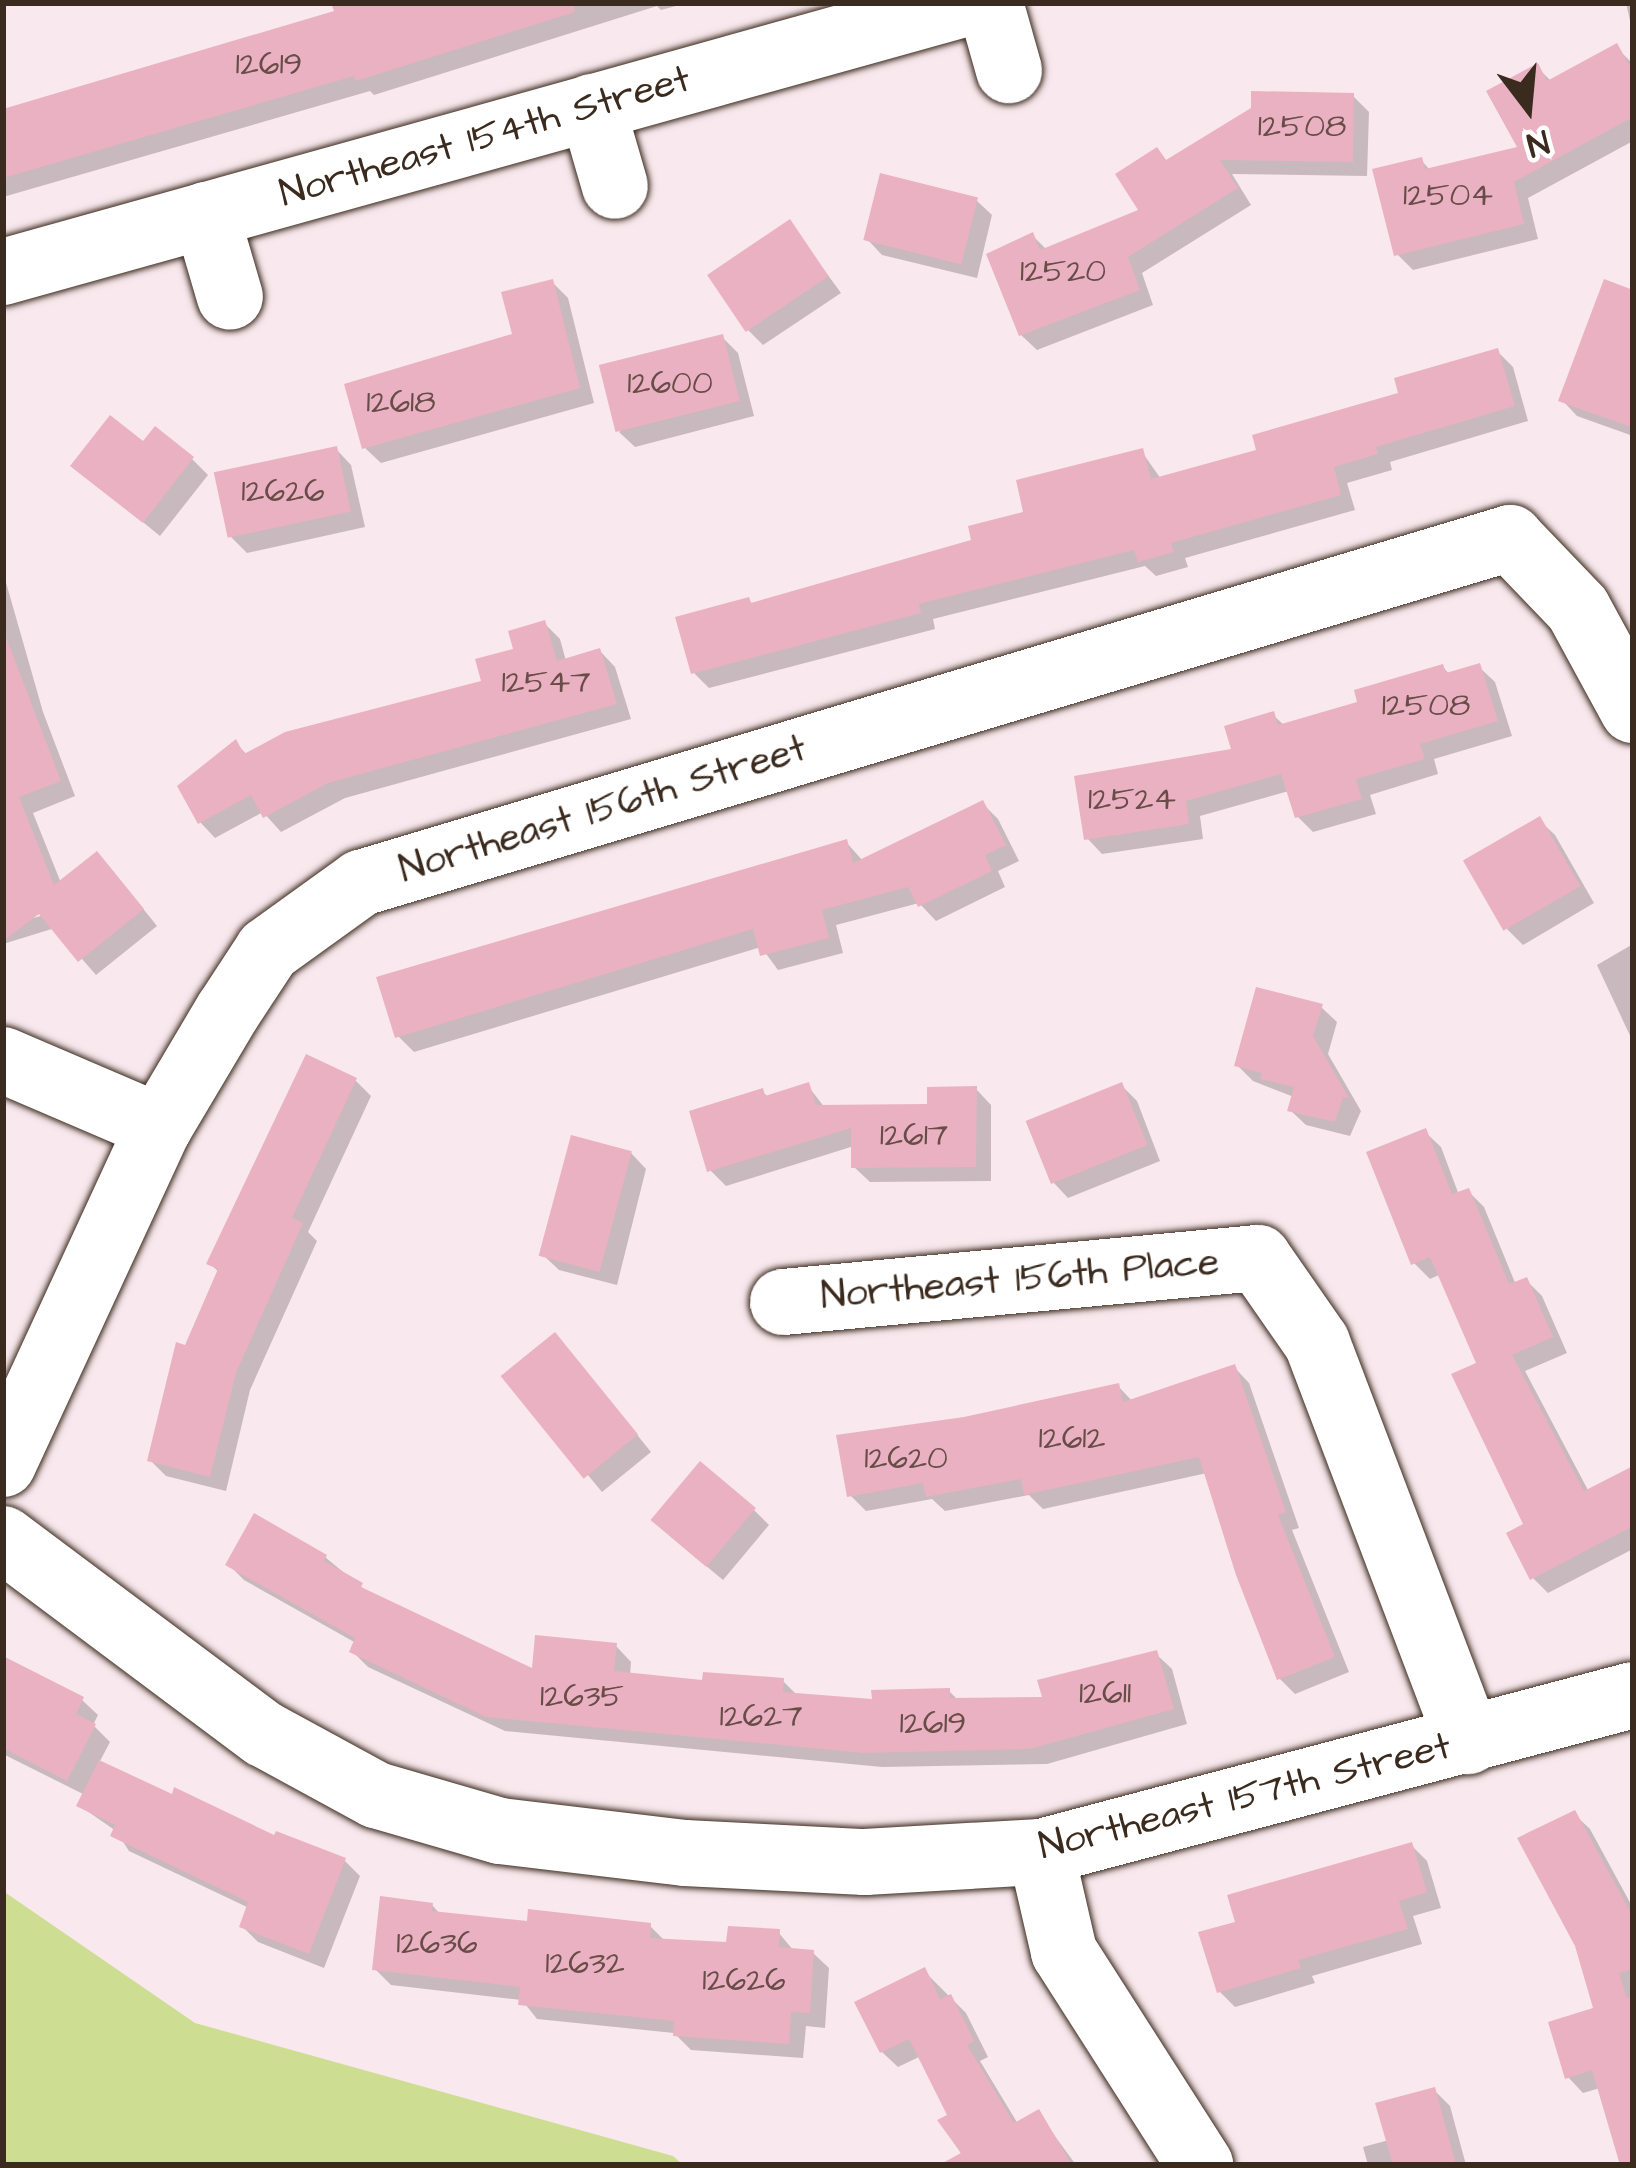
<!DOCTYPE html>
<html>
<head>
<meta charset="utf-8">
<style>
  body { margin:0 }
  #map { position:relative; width:1636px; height:2168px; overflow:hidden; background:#f9e8ed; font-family:"Architects Daughter",sans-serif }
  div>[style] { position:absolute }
  .green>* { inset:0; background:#cddd92 }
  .shadow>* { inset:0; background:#0003 }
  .building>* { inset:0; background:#eab1c2; transform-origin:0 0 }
  .roads { filter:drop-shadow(0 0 3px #3b2a1e) drop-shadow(0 0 3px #3b2a1e) }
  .minor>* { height:66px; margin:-33px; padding:0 33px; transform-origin:33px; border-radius:33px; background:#fff }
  span { translate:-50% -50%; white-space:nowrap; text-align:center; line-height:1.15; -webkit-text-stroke:9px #fff; paint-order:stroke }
  .number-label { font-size:33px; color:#674c47 }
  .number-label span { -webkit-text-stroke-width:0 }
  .street-label { font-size:39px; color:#3b2a1e }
  .frame { position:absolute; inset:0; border:6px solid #3b2a1e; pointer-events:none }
  .north { position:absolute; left:1468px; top:48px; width:120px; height:120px; -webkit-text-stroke:9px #fff; paint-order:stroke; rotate:164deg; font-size:33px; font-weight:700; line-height:48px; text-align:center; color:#3b2a1e }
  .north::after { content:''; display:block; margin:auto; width:42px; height:54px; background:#3b2a1e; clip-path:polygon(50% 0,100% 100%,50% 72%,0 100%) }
</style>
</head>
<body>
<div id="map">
  <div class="green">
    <i style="clip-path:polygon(3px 1891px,195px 2023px,673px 2156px,683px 2165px,3px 2165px)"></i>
  </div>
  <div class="shadow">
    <i style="clip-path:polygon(334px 3px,687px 3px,661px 10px,657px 6px,374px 95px,370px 91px,3px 197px,3px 112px,338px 13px)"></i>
    <i style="clip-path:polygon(1626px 3px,1633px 3px,1633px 27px,1631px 25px)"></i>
    <i style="clip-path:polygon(1616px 47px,1633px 64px,1633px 141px,1528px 198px,1538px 239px,1413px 270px,1397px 254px,1421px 160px,1431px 171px,1522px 148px,1537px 67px,1552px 82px)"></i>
    <i style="clip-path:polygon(1353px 96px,1369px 112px,1367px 176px,1232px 174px,1251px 205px,1142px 273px,1153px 305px,1037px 350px,1021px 335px,1032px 235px,1047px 250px,1142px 211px,1157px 151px,1168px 162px)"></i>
    <i style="clip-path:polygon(976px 200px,992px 215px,977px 278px,882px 255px,867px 239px)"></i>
    <i style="clip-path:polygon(790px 223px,841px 293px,763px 345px,748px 330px)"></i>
    <i style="clip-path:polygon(552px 282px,568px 298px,594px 403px,381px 463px,365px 448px,516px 336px)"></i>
    <i style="clip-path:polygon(1633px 293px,1633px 436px,1577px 416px,1562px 400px)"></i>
    <i style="clip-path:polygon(722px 337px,738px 353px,754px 416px,635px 447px,619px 432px)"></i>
    <i style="clip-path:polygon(1497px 351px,1513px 367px,1528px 421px,1390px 462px,1392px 470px,1347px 483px,1355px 510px,1185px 558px,1188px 567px,1156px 576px,1145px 566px,933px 619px,935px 629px,709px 688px,694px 673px,748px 600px,754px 605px,975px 542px,1142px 452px,1161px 479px,1260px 452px)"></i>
    <i style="clip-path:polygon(143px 445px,192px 459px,208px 475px,160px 536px,74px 466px)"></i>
    <i style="clip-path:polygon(336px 449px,351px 465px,365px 527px,247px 553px,231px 537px)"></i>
    <i style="clip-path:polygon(3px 572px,43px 712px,75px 796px,33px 813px,61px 883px,112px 870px,157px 926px,96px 975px,55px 928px,3px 944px,3px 927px,54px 912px,53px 906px,3px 921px)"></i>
    <i style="clip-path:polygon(544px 623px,560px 639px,566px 661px,600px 651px,615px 667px,631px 719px,345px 798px,281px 832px,263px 812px,215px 838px,200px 822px,236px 743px,248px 756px,485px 683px)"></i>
    <i style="clip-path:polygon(1443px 667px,1450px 675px,1479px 667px,1495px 682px,1512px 736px,1434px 759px,1438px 774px,1370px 795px,1376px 814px,1313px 832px,1297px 816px,1289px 791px,1200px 816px,1203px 839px,1102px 854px,1087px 838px,1234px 751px,1273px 715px,1285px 726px,1361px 704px)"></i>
    <i style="clip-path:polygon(983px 804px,998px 819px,1019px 861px,998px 871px,1005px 887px,936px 921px,919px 903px,836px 925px,843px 953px,778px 970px,761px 947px,414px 1052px,398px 1036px,846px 842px,863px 861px)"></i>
    <i style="clip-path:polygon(1539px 820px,1555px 835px,1594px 903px,1523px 945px,1507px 929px)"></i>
    <i style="clip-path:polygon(1633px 944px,1633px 1042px,1597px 965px)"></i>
    <i style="clip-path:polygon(1321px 1007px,1337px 1022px,1328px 1054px,1361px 1111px,1350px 1136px,1306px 1125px,1290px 1110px,1294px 1097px,1253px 1081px,1237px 1065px)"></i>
    <i style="clip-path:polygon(355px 1080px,371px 1096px,308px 1232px,317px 1241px,250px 1390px,226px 1491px,166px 1476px,150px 1460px,187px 1348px,220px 1273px,209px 1263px)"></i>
    <i style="clip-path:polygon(1121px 1085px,1137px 1101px,1160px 1161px,1068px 1198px,1053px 1182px)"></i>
    <i style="clip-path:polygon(808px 1086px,825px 1108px,930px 1107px,976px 1089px,991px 1105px,991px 1181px,870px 1182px,854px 1167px,854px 1146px,726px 1186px,710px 1170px,762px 1091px,769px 1098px)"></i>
    <i style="clip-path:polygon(1425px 1132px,1441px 1147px,1459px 1195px,1468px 1191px,1484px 1207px,1516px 1285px,1526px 1280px,1542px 1296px,1567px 1353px,1525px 1371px,1589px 1492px,1633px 1469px,1633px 1549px,1548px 1593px,1533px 1578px,1527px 1526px,1480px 1364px,1441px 1274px,1430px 1279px,1414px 1263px)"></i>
    <i style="clip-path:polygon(631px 1153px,646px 1169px,617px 1285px,559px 1270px,543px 1255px)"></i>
    <i style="clip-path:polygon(570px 1352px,651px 1452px,602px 1492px,506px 1376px)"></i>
    <i style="clip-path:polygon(1234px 1367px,1249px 1383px,1299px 1528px,1292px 1530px,1349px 1672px,1295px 1694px,1279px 1678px,1207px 1473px,1043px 1509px,1029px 1495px,945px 1511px,932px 1499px,866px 1511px,850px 1495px,964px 1420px,1118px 1386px,1133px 1402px)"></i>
    <i style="clip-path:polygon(754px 1510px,769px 1525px,723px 1580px,669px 1535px)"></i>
    <i style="clip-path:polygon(325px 1557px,371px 1595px,534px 1673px,616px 1646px,631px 1662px,630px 1675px,705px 1683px,783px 1681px,798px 1696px,875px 1702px,949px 1691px,959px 1701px,1046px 1700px,1156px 1654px,1172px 1669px,1187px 1724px,1047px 1764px,882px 1767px,505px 1731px,368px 1667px,352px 1651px,356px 1643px,244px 1580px,228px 1564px)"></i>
    <i style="clip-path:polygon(3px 1659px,82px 1700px,98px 1715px,93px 1725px,110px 1742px,99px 1763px,276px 1840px,345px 1861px,360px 1876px,324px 1968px,258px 1942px,242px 1926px,249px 1908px,129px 1851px,116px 1831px,80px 1806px,85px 1795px,3px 1754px)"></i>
    <i style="clip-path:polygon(1574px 1814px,1590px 1829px,1633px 1908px,1633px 2165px,1624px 2165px,1600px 2088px,1583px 2093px,1568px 2077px,1596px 2010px)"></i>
    <i style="clip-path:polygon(1411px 1845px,1427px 1861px,1441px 1908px,1413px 1916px,1422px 1944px,1312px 1976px,1315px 1983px,1235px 2007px,1219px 1991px,1238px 1924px)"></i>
    <i style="clip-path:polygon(432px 1905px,441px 1915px,530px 1925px,650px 1926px,666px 1942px,729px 1945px,778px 1932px,794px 1951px,813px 1953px,829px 1968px,825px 2028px,806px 2026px,803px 2058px,691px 2050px,674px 2033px,537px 2019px,522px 2000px,391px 1985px,375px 1969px)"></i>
    <i style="clip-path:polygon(924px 1971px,966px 2013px,988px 2057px,980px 2061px,1018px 2124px,1038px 2113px,1076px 2165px,968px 2165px,941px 2121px,951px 2116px,921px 2056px,898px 2067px,882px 2052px)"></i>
    <i style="clip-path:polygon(1434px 2090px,1450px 2106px,1466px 2165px,1368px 2165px,1363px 2147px,1389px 2140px)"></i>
  </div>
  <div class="building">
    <i style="clip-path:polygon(331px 3px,573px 3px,575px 12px,356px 81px,354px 76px,3px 178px,3px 109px,334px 11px)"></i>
    <i style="clip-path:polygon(1617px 43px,1633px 72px,1633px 117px,1514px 182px,1524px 224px,1394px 256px,1372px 169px,1422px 157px,1425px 169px,1517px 147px,1486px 91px,1538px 63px,1547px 81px)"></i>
    <i style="clip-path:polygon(1251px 91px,1354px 93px,1353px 162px,1220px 160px,1238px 188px,1128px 257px,1140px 290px,1019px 336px,986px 254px,1033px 232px,1040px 250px,1138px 210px,1115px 174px,1157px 147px,1166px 160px,1251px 108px)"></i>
    <i style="left:880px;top:173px;width:101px;height:69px;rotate:14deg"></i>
    <i style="left:790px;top:219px;width:69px;height:100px;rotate:56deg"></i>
    <i style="clip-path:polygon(553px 279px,580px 388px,362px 449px,344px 384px,512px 334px,501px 292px)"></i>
    <i style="clip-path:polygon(1604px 279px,1633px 290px,1633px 428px,1558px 401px)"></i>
    <i style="left:723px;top:334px;width:69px;height:128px;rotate:76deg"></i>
    <i style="clip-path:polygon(1498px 348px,1515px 406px,1376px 447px,1378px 454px,1334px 467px,1341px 495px,1171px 543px,1174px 552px,1138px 562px,1134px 550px,919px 604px,921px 613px,691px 674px,675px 617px,749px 597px,751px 603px,971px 540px,968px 526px,1023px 512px,1016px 480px,1143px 448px,1151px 479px,1256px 450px,1252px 435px,1398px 393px,1394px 378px)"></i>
    <i style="clip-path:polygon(110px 415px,143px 441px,155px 426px,194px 457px,143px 523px,70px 466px)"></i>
    <i style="left:337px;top:446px;width:67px;height:126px;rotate:78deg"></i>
    <i style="clip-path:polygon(545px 620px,557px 661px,600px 648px,617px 704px,328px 783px,263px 818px,251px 795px,198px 824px,177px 786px,236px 739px,244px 754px,285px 732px,481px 681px,475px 659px,513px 649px,508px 631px)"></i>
    <i style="clip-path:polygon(6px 637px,61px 781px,19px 797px,54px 885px,97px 851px,144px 909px,78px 962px,39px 914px,3px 941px)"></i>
    <i style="clip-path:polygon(1480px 663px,1498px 721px,1420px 744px,1425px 759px,1356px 779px,1362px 799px,1295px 818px,1281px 774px,1186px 801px,1189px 824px,1084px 840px,1074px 776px,1231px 749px,1224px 726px,1274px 711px,1278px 725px,1357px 702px,1354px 690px,1443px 664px,1446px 673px)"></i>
    <i style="clip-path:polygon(983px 800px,1006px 845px,985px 855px,992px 871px,918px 907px,908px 887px,822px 910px,829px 938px,760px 956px,753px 929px,395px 1038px,376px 977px,847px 839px,853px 863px)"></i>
    <i style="left:1540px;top:816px;width:81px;height:89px;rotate:60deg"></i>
    <i style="clip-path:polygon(1256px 987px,1323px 1004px,1313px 1036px,1349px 1098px,1343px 1097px,1335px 1122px,1287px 1111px,1294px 1087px,1260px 1079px,1262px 1073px,1234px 1066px)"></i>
    <i style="clip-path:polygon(306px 1054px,357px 1078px,292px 1218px,303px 1223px,236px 1373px,210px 1477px,147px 1461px,176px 1342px,185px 1345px,218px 1269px,206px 1264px)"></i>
    <i style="clip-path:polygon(809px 1082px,816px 1105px,927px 1104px,927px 1087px,977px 1086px,976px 1167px,851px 1168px,851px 1128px,707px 1172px,689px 1111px,763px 1088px,765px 1096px)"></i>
    <i style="left:1122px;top:1082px;width:68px;height:104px;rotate:68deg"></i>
    <i style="clip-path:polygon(1426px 1128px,1452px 1194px,1469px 1188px,1509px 1284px,1527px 1277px,1553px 1337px,1512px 1355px,1584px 1491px,1633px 1466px,1633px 1526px,1530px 1580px,1506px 1533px,1523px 1524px,1451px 1374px,1476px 1363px,1430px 1257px,1411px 1265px,1366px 1152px)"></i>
    <i style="left:571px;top:1135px;width:63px;height:125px;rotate:15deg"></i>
    <i style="left:555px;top:1332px;width:132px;height:70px;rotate:51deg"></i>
    <i style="clip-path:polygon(1235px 1364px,1286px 1512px,1278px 1515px,1335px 1657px,1277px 1680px,1236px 1575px,1199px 1457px,1024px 1495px,1021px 1479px,926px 1497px,923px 1483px,847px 1497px,836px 1435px,964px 1417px,1119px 1383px,1123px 1402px)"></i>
    <i style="left:700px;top:1461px;width:73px;height:77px;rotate:40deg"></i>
    <i style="clip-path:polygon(254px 1513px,327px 1555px,324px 1561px,363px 1583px,361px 1587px,532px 1668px,535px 1635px,617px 1643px,614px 1671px,702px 1680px,703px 1672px,784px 1678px,783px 1692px,872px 1699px,871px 1690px,950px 1688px,950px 1698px,1042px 1697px,1037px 1680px,1157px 1650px,1174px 1709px,1030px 1749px,864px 1753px,486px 1717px,349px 1652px,355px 1638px,225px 1565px)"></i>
    <i style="clip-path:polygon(3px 1656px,84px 1697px,76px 1714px,96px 1724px,67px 1781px,3px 1748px)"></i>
    <i style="clip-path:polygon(99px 1760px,172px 1794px,174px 1787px,274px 1835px,276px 1831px,346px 1858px,309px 1954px,239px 1927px,248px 1902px,110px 1836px,115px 1825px,76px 1806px)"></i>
    <i style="clip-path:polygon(1575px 1810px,1633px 1917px,1633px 1969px,1619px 1973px,1627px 1998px,1633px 1996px,1633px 2165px,1620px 2165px,1592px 2070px,1565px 2079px,1548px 2022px,1593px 2008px,1575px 1946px,1517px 1838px)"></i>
    <i style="clip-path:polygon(1412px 1842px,1427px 1892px,1399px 1901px,1408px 1929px,1298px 1960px,1301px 1968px,1217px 1993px,1198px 1932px,1235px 1922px,1227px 1895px)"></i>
    <i style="clip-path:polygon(380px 1896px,433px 1903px,432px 1911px,527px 1921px,528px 1909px,651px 1923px,650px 1938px,726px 1942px,728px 1926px,780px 1929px,779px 1947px,814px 1950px,810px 2013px,791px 2012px,789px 2044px,673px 2036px,674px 2021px,518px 2005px,520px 1987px,372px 1970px)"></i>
    <i style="clip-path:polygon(925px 1967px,940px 1999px,951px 1994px,974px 2041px,967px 2045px,1014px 2123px,1039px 2109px,1072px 2165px,939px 2165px,961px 2153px,937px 2120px,947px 2115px,909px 2039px,880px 2053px,854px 2002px)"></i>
    <i style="clip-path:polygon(1435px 2087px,1456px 2165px,1393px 2165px,1375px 2103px)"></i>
  </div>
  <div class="roads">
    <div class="minor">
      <i style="left:990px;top:3px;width:70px;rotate:74.2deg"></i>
      <i style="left:592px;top:107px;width:82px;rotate:73.8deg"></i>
      <i style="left:206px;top:215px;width:85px;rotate:73.7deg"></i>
      <i style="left:3px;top:272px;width:1001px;rotate:-15.59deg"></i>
      <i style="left:3px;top:1060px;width:170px;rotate:23.2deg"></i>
      <i style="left:783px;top:1302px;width:477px;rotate:-5.3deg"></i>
      <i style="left:1258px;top:1258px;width:103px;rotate:55.2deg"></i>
      <i style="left:1317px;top:1343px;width:426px;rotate:69.2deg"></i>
      <i style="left:3px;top:1464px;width:371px;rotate:-65.2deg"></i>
      <i style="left:159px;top:1127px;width:135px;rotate:-59.3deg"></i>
      <i style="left:228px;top:1011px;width:73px;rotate:-56.7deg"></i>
      <i style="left:268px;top:950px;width:115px;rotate:-35.8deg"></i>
      <i style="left:361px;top:883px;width:1200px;rotate:-16.71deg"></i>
      <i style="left:1510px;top:538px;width:98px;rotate:46.2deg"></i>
      <i style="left:1578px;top:609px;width:115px;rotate:61.4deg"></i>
      <i style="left:3px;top:1539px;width:326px;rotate:36.8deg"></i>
      <i style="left:264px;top:1734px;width:128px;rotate:28.6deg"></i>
      <i style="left:376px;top:1795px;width:129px;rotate:16.2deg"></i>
      <i style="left:500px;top:1831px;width:186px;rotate:6.8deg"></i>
      <i style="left:685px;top:1853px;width:180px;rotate:2.9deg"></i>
      <i style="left:865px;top:1862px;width:176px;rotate:-3.3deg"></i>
      <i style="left:1041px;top:1852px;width:612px;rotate:-14.85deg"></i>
      <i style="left:1041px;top:1852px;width:103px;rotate:77deg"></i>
      <i style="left:1064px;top:1952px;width:253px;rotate:57.4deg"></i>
    </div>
  </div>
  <div class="number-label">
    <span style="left:269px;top:65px">12619</span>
    <span style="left:1302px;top:127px">12508</span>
    <span style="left:1448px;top:196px">12504</span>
    <span style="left:1063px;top:272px">12520</span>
    <span style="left:670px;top:384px">12600</span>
    <span style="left:401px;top:403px">12618</span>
    <span style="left:283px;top:492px">12626</span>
    <span style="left:546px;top:683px">12547</span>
    <span style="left:1426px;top:706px">12508</span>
    <span style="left:1132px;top:800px">12524</span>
    <span style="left:914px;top:1136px">12617</span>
    <span style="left:1072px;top:1439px">12612</span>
    <span style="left:906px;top:1459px">12620</span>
    <span style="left:1105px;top:1694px">12611</span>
    <span style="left:582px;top:1697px">12635</span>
    <span style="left:761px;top:1717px">12627</span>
    <span style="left:933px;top:1724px">12619</span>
    <span style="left:437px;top:1944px">12636</span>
    <span style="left:585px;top:1964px">12632</span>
    <span style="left:744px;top:1981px">12626</span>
  </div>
  <div class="street-label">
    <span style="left:485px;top:137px;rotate:-16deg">Northeast 154th Street</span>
    <span style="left:603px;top:810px;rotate:-17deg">Northeast 156th Street</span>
    <span style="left:1020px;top:1280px;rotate:-5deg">Northeast 156th Place</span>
    <span style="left:1245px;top:1797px;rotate:-14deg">Northeast 157th Street</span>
  </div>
  <div class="frame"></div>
  <div class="north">N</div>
</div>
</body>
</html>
